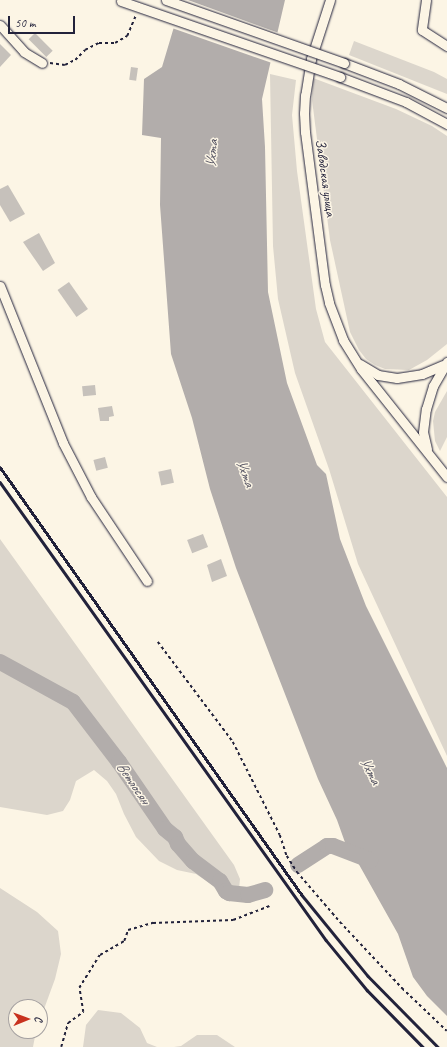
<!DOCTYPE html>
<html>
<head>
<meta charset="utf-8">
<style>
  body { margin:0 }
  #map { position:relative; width:447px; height:1047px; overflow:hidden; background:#fcf5e5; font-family:Caveat,sans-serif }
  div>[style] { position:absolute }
  .green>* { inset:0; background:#dcd6cc }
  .water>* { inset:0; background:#b2adab }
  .pier>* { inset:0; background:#fcf5e5 }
  .river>* { height:16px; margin:-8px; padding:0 8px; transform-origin:8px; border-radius:8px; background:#b2adab }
  .building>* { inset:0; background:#c6c1bb; transform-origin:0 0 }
  .path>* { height:1.5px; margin-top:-0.75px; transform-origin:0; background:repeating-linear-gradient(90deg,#22223b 0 3px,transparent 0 6px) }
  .roads { filter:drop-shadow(0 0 1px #22223b) drop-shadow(0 0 1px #22223b) }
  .minor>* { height:9px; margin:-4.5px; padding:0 4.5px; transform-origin:4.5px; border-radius:4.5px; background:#fcf5e5 }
  .rail>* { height:2.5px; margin:-1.25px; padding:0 1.25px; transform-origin:1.25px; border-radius:1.25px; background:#22223b }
  .bridges { filter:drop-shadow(0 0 1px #22223b) drop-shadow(0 0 1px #22223b) }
  .minor-bridge>* { height:9px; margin:-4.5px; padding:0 4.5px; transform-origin:4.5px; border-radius:4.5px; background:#fcf5e5 }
  span { translate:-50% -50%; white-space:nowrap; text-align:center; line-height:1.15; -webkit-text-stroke:3px #fcf5e5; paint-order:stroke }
  .street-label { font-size:14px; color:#22223b }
  .water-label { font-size:15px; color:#545362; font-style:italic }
  .north { position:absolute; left:8px; top:999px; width:40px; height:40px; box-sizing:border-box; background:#fcf5e5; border:1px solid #a5a1a1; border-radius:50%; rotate:89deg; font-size:11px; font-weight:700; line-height:16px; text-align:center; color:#22223b }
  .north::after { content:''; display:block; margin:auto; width:14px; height:18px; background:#c8321e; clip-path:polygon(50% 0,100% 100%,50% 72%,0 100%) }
  .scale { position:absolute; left:8px; top:16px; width:67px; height:18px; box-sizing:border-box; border:2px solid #22223b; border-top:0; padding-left:5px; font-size:12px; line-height:14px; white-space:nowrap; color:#22223b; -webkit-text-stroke:3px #fcf5e5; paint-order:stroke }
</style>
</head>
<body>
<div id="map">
  <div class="green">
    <i style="clip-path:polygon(354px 41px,434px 72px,447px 79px,447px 94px,349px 55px)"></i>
    <i style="clip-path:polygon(270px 74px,296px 80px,292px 115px,297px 171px,316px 309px,325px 342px,447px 497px,447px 756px,358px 564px,329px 469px,295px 373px,278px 299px,273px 246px)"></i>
    <i style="clip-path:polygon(313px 78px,396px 109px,432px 126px,447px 136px,447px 344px,427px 360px,409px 370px,385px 369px,375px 365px,366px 359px,359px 350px,350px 332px,330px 240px,312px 100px)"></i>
    <i style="clip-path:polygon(447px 391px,447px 437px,440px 451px,435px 441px,433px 421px,435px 412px)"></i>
    <i style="clip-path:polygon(0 539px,234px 865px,240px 879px,239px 889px,229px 896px,196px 874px,177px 870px,159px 861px,136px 837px,124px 814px,116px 794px,107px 781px,94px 770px,76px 781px,70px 800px,63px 811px,47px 815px,0 807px)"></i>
    <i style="clip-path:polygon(0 888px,37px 912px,58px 931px,61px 954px,55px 979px,40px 1020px,40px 1007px,16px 1007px,16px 1031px,36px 1031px,33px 1047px,0 1047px)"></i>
    <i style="clip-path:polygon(98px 1010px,121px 1013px,140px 1028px,147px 1043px,157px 1047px,83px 1047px,86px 1025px)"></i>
    <i style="clip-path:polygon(197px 1035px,217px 1035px,235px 1047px,174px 1047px,181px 1046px)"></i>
  </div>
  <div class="water">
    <i style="clip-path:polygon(182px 0,285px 0,262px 99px,265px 147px,268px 292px,287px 383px,317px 465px,326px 474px,340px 539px,366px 606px,447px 768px,447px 1016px,427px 996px,413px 977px,398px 934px,357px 861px,347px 848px,337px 820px,318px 779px,236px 568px,210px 489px,192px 418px,171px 354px,160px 205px,161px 138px,142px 135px,144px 79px,162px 67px)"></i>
  </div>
  <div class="pier">
    <i style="clip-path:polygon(180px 0,188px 0,279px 33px,272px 63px,172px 28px)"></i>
  </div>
  <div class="river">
    <i style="left:0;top:662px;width:83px;rotate:28.7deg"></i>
    <i style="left:73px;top:702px;width:76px;rotate:52.5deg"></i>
    <i style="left:119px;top:762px;width:81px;rotate:55.5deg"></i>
    <i style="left:165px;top:829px;width:13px;rotate:39deg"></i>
    <i style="left:175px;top:837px;width:8px;rotate:67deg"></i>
    <i style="left:178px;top:844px;width:23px;rotate:49deg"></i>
    <i style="left:193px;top:861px;width:34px;rotate:37deg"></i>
    <i style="left:220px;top:881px;width:12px;rotate:59deg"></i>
    <i style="left:226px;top:891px;width:4px;rotate:34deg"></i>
    <i style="left:229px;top:893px;width:19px;rotate:6deg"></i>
    <i style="left:248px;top:895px;width:18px;rotate:-16deg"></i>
    <i style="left:298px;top:865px;width:35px;rotate:-33deg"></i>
    <i style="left:327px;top:846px;width:6px"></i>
    <i style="left:333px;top:846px;width:40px;rotate:21deg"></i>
  </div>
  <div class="building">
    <i style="left:35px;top:33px;width:25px;height:9px;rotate:45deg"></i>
    <i style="clip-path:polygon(0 44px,11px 55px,0 67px)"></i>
    <i style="left:131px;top:67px;width:7px;height:13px;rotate:8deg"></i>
    <i style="clip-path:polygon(8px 185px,25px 214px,10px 222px,0 205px,0 189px)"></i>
    <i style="clip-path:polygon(39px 233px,55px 263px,43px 271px,23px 242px)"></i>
    <i style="left:69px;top:282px;width:33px;height:14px;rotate:55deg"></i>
    <i style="left:95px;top:385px;width:10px;height:13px;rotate:84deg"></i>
    <i style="clip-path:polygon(112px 406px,114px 416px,109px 417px,109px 421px,100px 421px,98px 408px)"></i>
    <i style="left:105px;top:457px;width:11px;height:12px;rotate:75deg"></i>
    <i style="left:171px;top:469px;width:14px;height:13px;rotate:78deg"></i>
    <i style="left:203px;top:534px;width:14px;height:17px;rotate:69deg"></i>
    <i style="clip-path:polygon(221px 559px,227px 576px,212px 582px,207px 565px)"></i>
  </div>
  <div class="path">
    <i style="left:50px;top:63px;width:15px;rotate:8deg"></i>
    <i style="left:65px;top:65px;width:11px;rotate:-27deg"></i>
    <i style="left:75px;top:60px;width:14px;rotate:-45deg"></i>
    <i style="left:85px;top:50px;width:16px;rotate:-27deg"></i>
    <i style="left:99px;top:43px;width:16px"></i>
    <i style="left:115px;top:43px;width:14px;rotate:-30deg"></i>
    <i style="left:127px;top:36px;width:23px;rotate:-67deg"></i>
    <i style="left:158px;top:642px;width:125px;rotate:53.1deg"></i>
    <i style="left:233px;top:742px;width:104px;rotate:63.2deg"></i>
    <i style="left:280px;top:835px;width:22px;rotate:72deg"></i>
    <i style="left:287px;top:856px;width:19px;rotate:58deg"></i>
    <i style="left:297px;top:872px;width:66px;rotate:49.3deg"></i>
    <i style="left:340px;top:922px;width:91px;rotate:46.8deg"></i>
    <i style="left:402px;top:988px;width:62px;rotate:43.7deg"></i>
    <i style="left:61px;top:1047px;width:25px;rotate:-74deg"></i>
    <i style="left:68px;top:1023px;width:19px;rotate:-36deg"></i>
    <i style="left:83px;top:1012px;width:24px;rotate:-99deg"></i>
    <i style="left:79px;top:988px;width:39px;rotate:-58deg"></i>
    <i style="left:100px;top:955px;width:28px;rotate:-30deg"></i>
    <i style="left:124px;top:941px;width:12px;rotate:-70deg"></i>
    <i style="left:128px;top:930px;width:26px;rotate:-16deg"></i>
    <i style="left:153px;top:923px;width:80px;rotate:-2.1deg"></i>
    <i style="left:233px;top:920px;width:39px;rotate:-21deg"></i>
  </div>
  <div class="roads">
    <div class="minor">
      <i style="left:330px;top:0;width:62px;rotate:107.9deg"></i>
      <i style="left:311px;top:59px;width:36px;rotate:99deg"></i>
      <i style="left:305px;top:95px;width:18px;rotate:93deg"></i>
      <i style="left:304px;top:113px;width:19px;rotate:87deg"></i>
      <i style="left:305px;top:132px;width:154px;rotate:82.6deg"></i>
      <i style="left:325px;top:285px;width:18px;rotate:77deg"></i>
      <i style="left:329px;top:303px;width:40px;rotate:69deg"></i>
      <i style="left:343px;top:340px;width:34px;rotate:58deg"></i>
      <i style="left:361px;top:369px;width:138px;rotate:51.5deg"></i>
      <i style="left:426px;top:0;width:30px;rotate:98deg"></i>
      <i style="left:422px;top:30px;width:30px;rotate:33deg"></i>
      <i style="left:0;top:25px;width:36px;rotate:48deg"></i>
      <i style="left:24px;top:52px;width:21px;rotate:31deg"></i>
      <i style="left:344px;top:63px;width:59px;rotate:20.9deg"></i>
      <i style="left:399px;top:84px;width:54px;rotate:26.6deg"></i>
      <i style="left:340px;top:77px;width:71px;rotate:20.7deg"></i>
      <i style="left:406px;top:102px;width:47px;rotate:28.2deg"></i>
      <i style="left:0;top:286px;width:169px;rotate:68.1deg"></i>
      <i style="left:63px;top:443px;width:61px;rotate:62.6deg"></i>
      <i style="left:91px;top:497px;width:101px;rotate:56.3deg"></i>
      <i style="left:360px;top:364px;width:21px;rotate:31deg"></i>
      <i style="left:378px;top:375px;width:19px;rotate:9deg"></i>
      <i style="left:397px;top:378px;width:25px;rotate:-9deg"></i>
      <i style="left:422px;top:374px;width:23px;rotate:-23deg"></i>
      <i style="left:427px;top:449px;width:17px;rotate:-103deg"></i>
      <i style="left:423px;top:432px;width:23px;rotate:-83deg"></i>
      <i style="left:426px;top:409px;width:24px;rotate:-73deg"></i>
      <i style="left:433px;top:386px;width:28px;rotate:-60deg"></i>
    </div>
  </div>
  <div class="rail">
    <i style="left:0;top:467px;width:524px;rotate:54.79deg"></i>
    <i style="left:302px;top:895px;width:104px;rotate:50.8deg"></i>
    <i style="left:368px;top:976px;width:100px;rotate:45.4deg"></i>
    <i style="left:0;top:482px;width:562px;rotate:54.56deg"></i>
    <i style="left:326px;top:940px;width:65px;rotate:50.6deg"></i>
    <i style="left:367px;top:990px;width:80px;rotate:45.5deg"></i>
  </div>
  <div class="bridges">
    <div class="minor-bridge">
      <i style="left:166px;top:0;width:189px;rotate:19.5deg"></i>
      <i style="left:121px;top:1px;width:232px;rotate:19.1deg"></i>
    </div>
  </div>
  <div class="street-label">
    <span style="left:325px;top:178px;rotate:82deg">Заводская улица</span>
  </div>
  <div class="water-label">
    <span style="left:212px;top:154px;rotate:-85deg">Ухта</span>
    <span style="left:245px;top:473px;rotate:69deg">Ухта</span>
    <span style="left:370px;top:771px;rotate:62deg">Ухта</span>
    <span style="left:133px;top:783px;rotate:56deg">Ветлосян</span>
  </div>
  <div class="north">С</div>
  <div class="scale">50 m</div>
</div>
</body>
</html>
